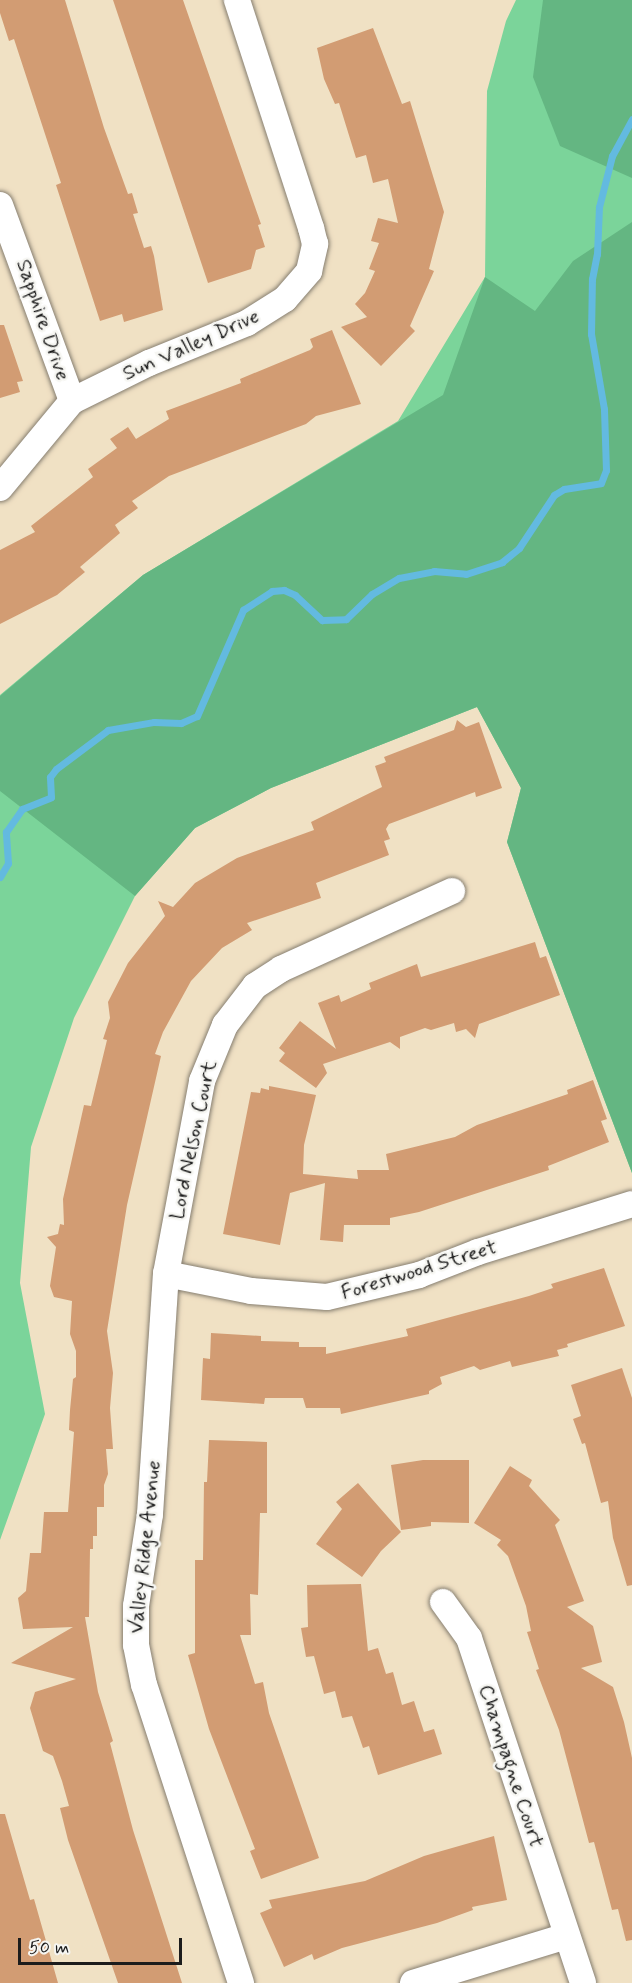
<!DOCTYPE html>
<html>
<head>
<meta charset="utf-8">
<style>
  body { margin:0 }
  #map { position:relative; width:632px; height:1983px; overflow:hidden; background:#f0e1c4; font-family:Mynerve,sans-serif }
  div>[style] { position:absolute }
  .green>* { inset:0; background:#7bd49a }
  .forest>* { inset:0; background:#64b682 }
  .stream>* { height:7px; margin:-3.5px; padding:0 3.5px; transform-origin:3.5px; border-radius:3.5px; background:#63bae0 }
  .building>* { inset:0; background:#d29c73 }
  .roads { filter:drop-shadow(0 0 2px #867e70) drop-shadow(0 0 2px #867e70) }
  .street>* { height:26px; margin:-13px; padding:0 13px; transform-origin:13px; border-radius:13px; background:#fff }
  span { translate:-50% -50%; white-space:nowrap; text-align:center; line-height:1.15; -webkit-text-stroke:5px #f6f6f2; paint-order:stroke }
  .street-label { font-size:21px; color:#1c1c1c }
  .scale { position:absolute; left:18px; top:1938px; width:164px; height:27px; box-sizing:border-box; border:3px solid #1c1c1c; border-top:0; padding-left:8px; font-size:18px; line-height:21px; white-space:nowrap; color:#1c1c1c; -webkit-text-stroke:4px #f6f6f2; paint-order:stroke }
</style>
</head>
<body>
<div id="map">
  <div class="green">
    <i style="clip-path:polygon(516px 0,632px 0,632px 1173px,507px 842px,521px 788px,477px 707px,271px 788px,195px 828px,135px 896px,74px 1018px,31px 1147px,20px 1283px,45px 1414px,0 1540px,0 695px,143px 575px,398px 421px,485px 277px,487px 91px,506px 21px)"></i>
  </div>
  <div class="forest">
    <i style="clip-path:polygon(543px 0,632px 0,632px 178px,560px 146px,533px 77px)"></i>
    <i style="clip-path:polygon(632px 222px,632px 1173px,507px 842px,521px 788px,477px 707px,271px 788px,195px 828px,135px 896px,0 791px,0 696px,143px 575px,443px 395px,485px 277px,535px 311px,573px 261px)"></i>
  </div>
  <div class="stream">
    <i style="left:0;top:877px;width:16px;rotate:-60deg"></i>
    <i style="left:8px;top:863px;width:31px;rotate:-94deg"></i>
    <i style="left:6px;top:832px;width:28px;rotate:-55deg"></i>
    <i style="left:22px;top:809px;width:31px;rotate:-22deg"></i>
    <i style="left:51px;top:797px;width:20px;rotate:-93deg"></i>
    <i style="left:50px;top:777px;width:10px;rotate:-53deg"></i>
    <i style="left:56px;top:769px;width:65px;rotate:-36.9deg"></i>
    <i style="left:108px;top:730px;width:47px;rotate:-9.9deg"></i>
    <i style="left:154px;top:722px;width:27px;rotate:2deg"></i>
    <i style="left:181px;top:723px;width:17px;rotate:-24deg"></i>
    <i style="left:197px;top:716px;width:116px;rotate:-66.5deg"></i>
    <i style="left:243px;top:610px;width:35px;rotate:-33deg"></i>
    <i style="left:272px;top:591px;width:12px;rotate:-5deg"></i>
    <i style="left:284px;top:590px;width:12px;rotate:24deg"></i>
    <i style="left:295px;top:595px;width:37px;rotate:43deg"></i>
    <i style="left:322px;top:620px;width:24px;rotate:-2deg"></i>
    <i style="left:346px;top:619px;width:36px;rotate:-44deg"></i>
    <i style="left:372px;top:594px;width:31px;rotate:-31deg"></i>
    <i style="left:399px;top:578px;width:36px;rotate:-11deg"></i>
    <i style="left:434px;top:571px;width:32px;rotate:5deg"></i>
    <i style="left:466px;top:574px;width:38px;rotate:-18deg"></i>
    <i style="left:502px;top:562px;width:22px;rotate:-39deg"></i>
    <i style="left:519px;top:548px;width:64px;rotate:-56.6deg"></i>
    <i style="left:554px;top:495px;width:12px;rotate:-31deg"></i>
    <i style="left:564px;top:489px;width:37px;rotate:-9deg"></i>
    <i style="left:601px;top:483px;width:14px;rotate:-69deg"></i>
    <i style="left:606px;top:470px;width:61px;rotate:-91.9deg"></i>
    <i style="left:604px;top:409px;width:76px;rotate:-99.8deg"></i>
    <i style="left:591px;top:334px;width:55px;rotate:-89deg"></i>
    <i style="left:592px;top:279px;width:25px;rotate:-79deg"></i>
    <i style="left:597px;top:254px;width:47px;rotate:-87.6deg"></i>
    <i style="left:599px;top:207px;width:53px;rotate:-75.7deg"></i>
    <i style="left:612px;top:156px;width:42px;rotate:-61.6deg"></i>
  </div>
  <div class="building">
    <i style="clip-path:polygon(0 0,65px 0,104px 128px,128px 194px,132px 193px,138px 213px,133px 214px,144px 248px,151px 246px,154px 256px,163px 310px,124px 322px,122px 314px,100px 321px,56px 185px,61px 183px,14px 39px,9px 41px,0 13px)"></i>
    <i style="clip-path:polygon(113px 0,183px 0,261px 224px,258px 225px,265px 247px,256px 250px,251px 269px,208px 283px)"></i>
    <i style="clip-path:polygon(373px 28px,402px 104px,410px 101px,444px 212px,429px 269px,434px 271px,410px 326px,415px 331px,381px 366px,341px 327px,367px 317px,355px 304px,365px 293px,375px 271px,369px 269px,379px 243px,371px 241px,378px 218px,398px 223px,388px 179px,373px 183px,366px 155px,356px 158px,339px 103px,335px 104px,324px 79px,317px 48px)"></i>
    <i style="clip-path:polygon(0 325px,4px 325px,23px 381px,17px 382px,20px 392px,0 398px)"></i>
    <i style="clip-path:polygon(332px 330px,361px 404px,316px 416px,306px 424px,169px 476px,132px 501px,138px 508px,115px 525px,120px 533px,80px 567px,85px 572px,57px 595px,0 624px,0 550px,35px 532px,31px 526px,93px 477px,88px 469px,117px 448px,110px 439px,128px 427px,136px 439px,169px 419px,166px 411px,241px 383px,240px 379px,310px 350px,313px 347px,310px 339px)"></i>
    <i style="clip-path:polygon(457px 720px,466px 727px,479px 722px,502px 788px,476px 797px,475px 792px,389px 824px,386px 829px,390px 839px,384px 841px,389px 855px,316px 883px,321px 898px,247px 923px,252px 930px,222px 948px,191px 981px,163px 1032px,155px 1054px,161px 1056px,127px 1205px,107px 1331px,113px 1373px,110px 1408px,113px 1449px,106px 1449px,108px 1474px,104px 1485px,104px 1507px,97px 1507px,97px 1536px,93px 1536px,93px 1549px,90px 1549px,89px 1617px,85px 1617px,98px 1692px,113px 1741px,110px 1743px,133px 1830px,182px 1983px,118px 1983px,68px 1840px,60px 1808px,69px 1806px,62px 1781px,53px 1756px,43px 1751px,30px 1708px,35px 1692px,76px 1679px,11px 1663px,73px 1627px,23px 1629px,18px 1598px,26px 1591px,30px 1553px,41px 1553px,44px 1512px,68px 1512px,74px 1432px,69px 1430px,70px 1410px,73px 1379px,76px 1377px,76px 1351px,70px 1334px,72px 1301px,54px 1297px,50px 1286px,56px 1247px,47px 1237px,58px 1234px,60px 1224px,64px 1225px,63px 1199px,84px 1105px,91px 1106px,107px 1040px,103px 1039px,110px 1018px,108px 1002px,128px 963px,165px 916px,158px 901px,173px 907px,195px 883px,237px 858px,314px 830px,311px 822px,382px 787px,375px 766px,386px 762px,384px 757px,454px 730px)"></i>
    <i style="clip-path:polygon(535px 942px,540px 958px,546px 956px,560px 995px,479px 1024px,475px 1038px,466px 1029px,456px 1032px,454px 1023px,431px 1030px,425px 1028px,400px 1037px,400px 1049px,390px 1042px,323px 1064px,327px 1073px,316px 1088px,279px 1061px,285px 1053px,279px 1048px,300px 1021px,336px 1049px,318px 1003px,339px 995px,341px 1002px,371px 989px,369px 983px,417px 964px,421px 977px)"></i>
    <i style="clip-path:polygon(593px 1080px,607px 1119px,601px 1121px,609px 1142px,548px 1166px,549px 1170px,419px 1212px,390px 1218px,390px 1225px,344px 1225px,343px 1242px,320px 1240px,325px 1183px,290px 1193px,280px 1245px,223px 1234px,251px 1092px,260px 1093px,261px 1088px,269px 1090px,269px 1086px,316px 1095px,304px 1145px,303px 1174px,358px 1179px,357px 1170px,389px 1170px,386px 1154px,455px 1137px,477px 1125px,568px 1094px,567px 1090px)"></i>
    <i style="clip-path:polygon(604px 1268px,625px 1326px,567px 1344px,568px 1347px,557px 1350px,559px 1356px,512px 1367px,510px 1361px,480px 1370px,474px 1366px,440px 1377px,442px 1384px,429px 1391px,429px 1394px,341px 1414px,340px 1408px,306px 1408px,303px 1398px,265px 1398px,264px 1404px,201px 1400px,203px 1358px,210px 1359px,211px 1333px,261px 1336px,261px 1341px,299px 1342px,299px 1347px,326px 1347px,326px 1354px,408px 1336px,406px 1329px,529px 1296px,553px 1288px,551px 1284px)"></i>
    <i style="clip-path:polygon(622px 1368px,632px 1398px,632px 1585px,627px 1586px,613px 1538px,608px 1501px,601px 1503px,585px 1443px,582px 1444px,573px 1419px,581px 1416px,571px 1385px)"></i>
    <i style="clip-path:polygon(209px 1440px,267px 1442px,267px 1513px,260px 1513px,258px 1595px,250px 1594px,251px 1635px,240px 1635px,255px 1684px,263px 1682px,269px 1713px,319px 1858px,261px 1879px,250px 1851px,255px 1849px,209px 1729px,188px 1655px,195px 1653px,195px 1560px,203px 1560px,204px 1482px,207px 1482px)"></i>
    <i style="clip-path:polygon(423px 1460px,469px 1460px,469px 1523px,431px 1522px,431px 1526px,401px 1530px,391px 1465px)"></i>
    <i style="clip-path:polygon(510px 1466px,532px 1480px,529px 1486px,560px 1520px,555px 1525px,584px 1601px,567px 1607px,593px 1626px,602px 1662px,581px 1668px,613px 1687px,624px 1722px,632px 1758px,632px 1940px,626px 1941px,618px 1909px,612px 1910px,594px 1842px,589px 1843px,559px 1730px,536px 1670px,539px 1669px,527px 1632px,531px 1631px,526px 1606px,508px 1556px,497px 1545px,501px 1540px,474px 1523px)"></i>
    <i style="clip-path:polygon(358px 1483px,401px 1532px,381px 1551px,362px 1577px,316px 1544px,342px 1509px,336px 1502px)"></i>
    <i style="clip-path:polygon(361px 1584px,368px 1651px,378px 1648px,386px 1674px,393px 1672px,402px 1705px,414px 1701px,424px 1732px,434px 1729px,442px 1754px,378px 1775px,369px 1746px,363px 1748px,352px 1716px,342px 1718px,335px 1691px,324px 1694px,314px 1656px,306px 1657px,301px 1628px,308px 1627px,307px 1585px)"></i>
    <i style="clip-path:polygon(0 1814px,5px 1814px,30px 1900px,34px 1899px,58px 1983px,0 1983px)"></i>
    <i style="clip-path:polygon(494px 1836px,507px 1900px,472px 1907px,473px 1910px,437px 1923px,342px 1948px,314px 1960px,312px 1954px,284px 1967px,260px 1913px,272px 1908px,269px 1900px,365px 1881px,424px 1856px)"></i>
  </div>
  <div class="roads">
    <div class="street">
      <i style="left:0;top:205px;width:209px;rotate:69.8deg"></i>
      <i style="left:0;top:488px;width:113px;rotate:-50.4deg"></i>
      <i style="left:72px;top:401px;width:86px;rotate:-26.3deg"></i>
      <i style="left:149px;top:363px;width:106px;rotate:-22.2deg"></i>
      <i style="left:247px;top:323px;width:45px;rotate:-32.3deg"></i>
      <i style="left:285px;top:299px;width:37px;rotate:-49deg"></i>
      <i style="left:309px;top:271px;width:28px;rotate:-77deg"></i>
      <i style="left:315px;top:244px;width:16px;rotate:-104deg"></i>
      <i style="left:311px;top:228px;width:240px;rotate:-108deg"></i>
      <i style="left:166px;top:1274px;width:87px;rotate:11.3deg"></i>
      <i style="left:251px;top:1291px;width:76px;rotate:4.5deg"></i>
      <i style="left:327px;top:1297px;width:95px;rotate:-13.4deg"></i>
      <i style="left:419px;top:1275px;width:63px;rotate:-21.3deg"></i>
      <i style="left:478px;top:1252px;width:161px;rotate:-17.3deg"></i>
      <i style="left:443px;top:1602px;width:44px;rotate:54.2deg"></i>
      <i style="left:469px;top:1638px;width:363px;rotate:71.7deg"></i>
      <i style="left:241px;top:1983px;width:313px;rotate:-108deg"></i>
      <i style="left:144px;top:1685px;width:41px;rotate:-101.3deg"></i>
      <i style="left:136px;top:1645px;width:39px;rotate:-90deg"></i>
      <i style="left:136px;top:1606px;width:93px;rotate:-81.3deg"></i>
      <i style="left:150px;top:1514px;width:241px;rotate:-86.2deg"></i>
      <i style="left:166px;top:1274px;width:196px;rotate:-79.4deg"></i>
      <i style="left:202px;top:1081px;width:61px;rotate:-67.7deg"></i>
      <i style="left:225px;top:1025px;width:49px;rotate:-52.4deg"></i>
      <i style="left:255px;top:986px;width:31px;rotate:-33deg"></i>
      <i style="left:281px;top:969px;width:188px;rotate:-24.5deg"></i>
      <i style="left:413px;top:1983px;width:161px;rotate:-17deg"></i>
    </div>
  </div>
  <div class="street-label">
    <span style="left:43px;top:320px;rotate:71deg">Sapphire Drive</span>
    <span style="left:191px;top:345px;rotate:-24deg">Sun Valley Drive</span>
    <span style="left:193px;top:1140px;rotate:-78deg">Lord Nelson Court</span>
    <span style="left:419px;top:1270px;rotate:-17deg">Forestwood Street</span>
    <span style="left:145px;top:1547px;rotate:-84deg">Valley Ridge Avenue</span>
    <span style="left:511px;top:1766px;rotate:72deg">Champagne Court</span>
  </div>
  <div class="scale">50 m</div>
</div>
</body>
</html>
